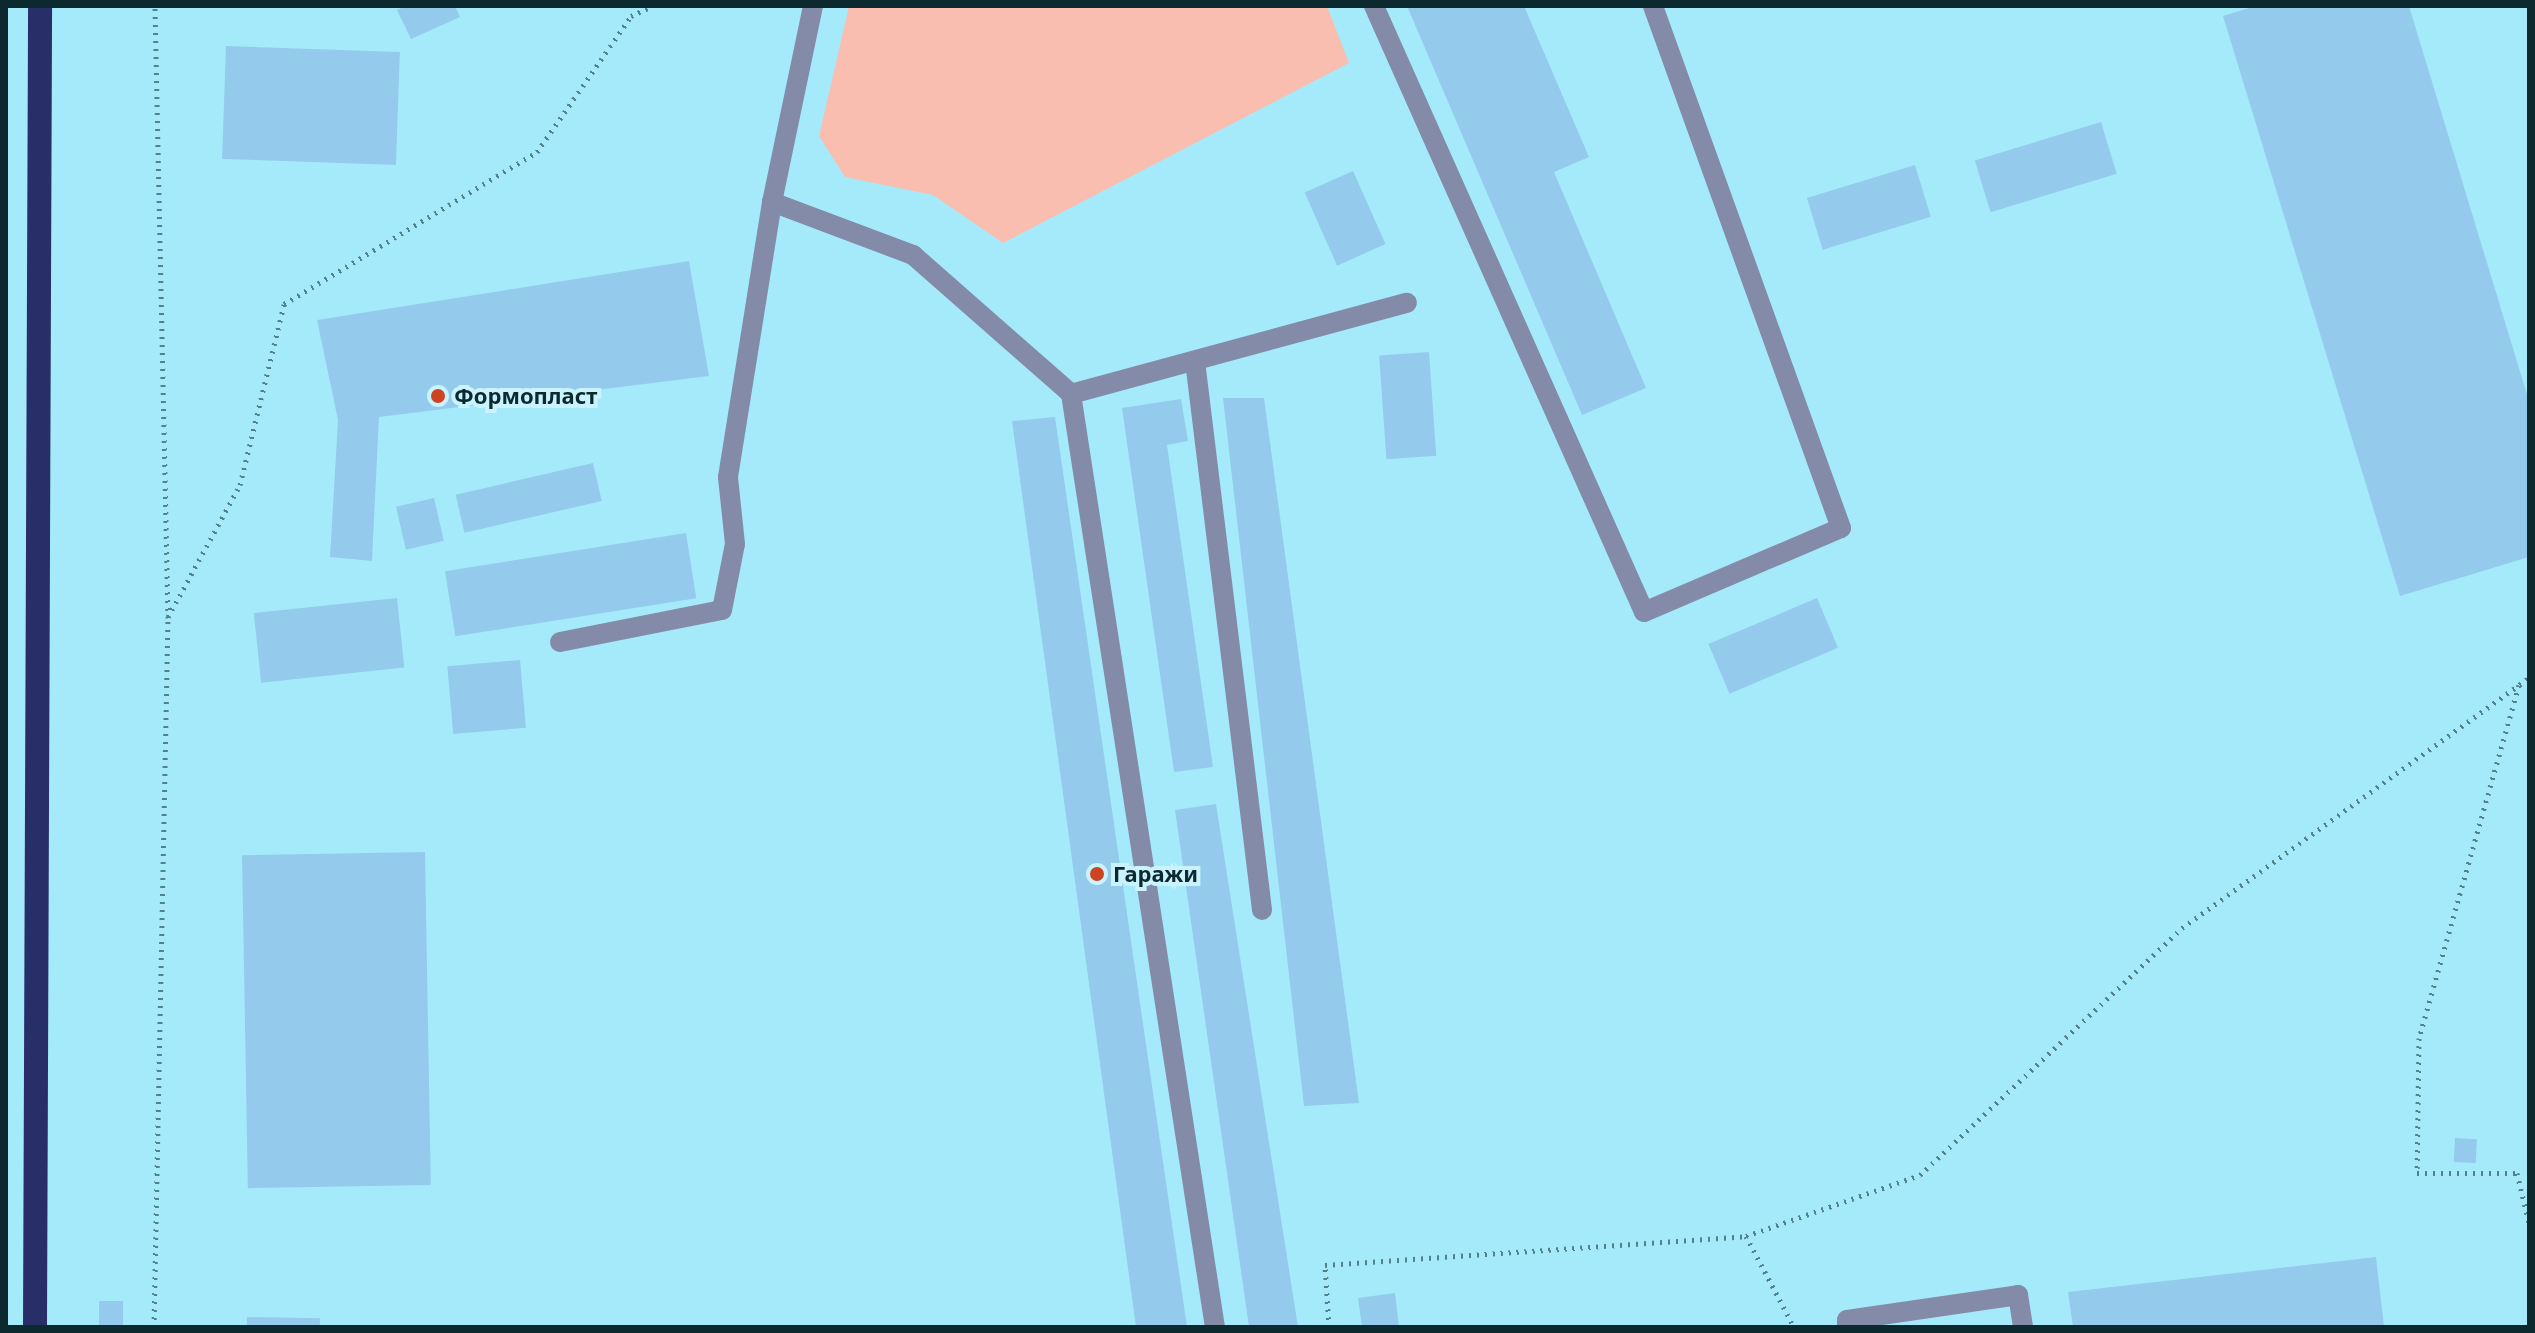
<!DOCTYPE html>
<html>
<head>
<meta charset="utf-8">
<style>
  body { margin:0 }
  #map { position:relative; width:2535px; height:1333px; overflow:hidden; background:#a5eafb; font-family:"Noto Sans",sans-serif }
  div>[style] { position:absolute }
  .green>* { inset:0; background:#f9beaf }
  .building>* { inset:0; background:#94cbec; transform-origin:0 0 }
  .path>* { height:5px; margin-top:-2.5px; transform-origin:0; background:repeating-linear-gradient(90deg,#52818c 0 2px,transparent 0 8px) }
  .minor>* { height:20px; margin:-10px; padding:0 10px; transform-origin:10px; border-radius:10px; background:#848ba9 }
  .highway>* { height:24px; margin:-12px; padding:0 12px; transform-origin:12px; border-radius:12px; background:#282e67 }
  .dots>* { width:22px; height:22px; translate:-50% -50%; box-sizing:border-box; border:4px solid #caf3fd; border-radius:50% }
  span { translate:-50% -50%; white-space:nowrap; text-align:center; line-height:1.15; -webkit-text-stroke:8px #caf3fd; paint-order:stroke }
  .poi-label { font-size:22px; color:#0c2930; font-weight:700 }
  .left { translate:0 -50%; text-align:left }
  .frame { position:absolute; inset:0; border:8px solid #0c2930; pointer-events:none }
</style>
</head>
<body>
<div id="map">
  <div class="green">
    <i style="clip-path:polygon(849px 6px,1327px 6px,1349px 63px,1003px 243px,933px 195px,845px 177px,819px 136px)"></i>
  </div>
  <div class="building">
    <i style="clip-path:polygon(406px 6px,455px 6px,460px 17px,411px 39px,397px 10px)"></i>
    <i style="clip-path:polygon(1407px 6px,1524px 6px,1589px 157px,1554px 172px,1646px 388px,1582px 415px)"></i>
    <i style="clip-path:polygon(2256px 6px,2409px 6px,2529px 401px,2529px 557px,2400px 596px,2223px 16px)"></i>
    <i style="left:226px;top:46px;width:174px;height:113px;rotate:2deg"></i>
    <i style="left:2101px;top:122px;width:54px;height:132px;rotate:73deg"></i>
    <i style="left:1915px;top:165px;width:54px;height:113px;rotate:73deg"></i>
    <i style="left:1353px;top:171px;width:80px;height:53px;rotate:66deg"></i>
    <i style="clip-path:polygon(689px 261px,709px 376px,379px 417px,372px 561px,330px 557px,338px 420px,317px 320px)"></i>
    <i style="left:1429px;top:352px;width:104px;height:50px;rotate:86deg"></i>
    <i style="clip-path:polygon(1223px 398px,1264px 398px,1359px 1103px,1304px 1106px)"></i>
    <i style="clip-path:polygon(1181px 399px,1188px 441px,1167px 445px,1213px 767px,1174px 772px,1122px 408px)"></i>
    <i style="clip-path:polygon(1055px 417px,1187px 1327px,1136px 1327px,1012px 421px)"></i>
    <i style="left:593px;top:463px;width:39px;height:141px;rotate:77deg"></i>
    <i style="left:434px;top:498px;width:44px;height:39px;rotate:77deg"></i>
    <i style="left:686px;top:533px;width:66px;height:244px;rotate:81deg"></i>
    <i style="left:397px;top:598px;width:70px;height:144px;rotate:84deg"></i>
    <i style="left:1817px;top:598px;width:54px;height:118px;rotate:67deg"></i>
    <i style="left:520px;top:660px;width:68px;height:73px;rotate:85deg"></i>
    <i style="clip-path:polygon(1216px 804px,1298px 1327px,1249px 1327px,1175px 810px)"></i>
    <i style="left:425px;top:852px;width:333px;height:183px;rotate:89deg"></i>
    <i style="left:2455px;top:1138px;width:22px;height:24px;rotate:3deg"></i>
    <i style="clip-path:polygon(2376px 1257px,2384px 1327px,2073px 1327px,2068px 1292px)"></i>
    <i style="clip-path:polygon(1395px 1293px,1399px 1327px,1362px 1327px,1358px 1298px)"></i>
    <i style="left:99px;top:1301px;width:24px;height:26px"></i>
    <i style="left:247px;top:1317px;width:73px;height:10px;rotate:1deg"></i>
  </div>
  <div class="path">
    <i style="left:168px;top:617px;width:150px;rotate:-61.4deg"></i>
    <i style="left:240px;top:485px;width:186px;rotate:-76.3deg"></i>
    <i style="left:284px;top:304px;width:295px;rotate:-31deg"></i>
    <i style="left:537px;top:152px;width:165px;rotate:-55.3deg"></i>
    <i style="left:631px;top:16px;width:23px;rotate:-25deg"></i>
    <i style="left:2519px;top:685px;width:367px;rotate:105.8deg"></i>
    <i style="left:2419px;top:1038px;width:135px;rotate:90.8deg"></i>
    <i style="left:2417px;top:1173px;width:100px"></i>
    <i style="left:2517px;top:1173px;width:51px;rotate:76.5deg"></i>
    <i style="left:1746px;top:1236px;width:184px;rotate:-19.3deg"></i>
    <i style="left:1920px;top:1175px;width:360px;rotate:-43.3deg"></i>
    <i style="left:2182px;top:928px;width:428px;rotate:-35.8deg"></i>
    <i style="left:154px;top:1327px;width:709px;rotate:-88.87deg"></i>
    <i style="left:168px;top:618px;width:612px;rotate:-91.22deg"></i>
    <i style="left:1329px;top:1327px;width:62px;rotate:-93.7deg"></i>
    <i style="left:1325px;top:1265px;width:422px;rotate:-3.9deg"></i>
    <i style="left:1746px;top:1236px;width:103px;rotate:62.2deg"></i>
  </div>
  <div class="minor">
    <i style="left:813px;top:6px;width:200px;rotate:101.8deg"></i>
    <i style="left:772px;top:202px;width:151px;rotate:20.6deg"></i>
    <i style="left:913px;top:255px;width:210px;rotate:41.3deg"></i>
    <i style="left:1071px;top:394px;width:944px;rotate:81.23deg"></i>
    <i style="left:1374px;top:6px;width:663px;rotate:65.98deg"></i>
    <i style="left:1644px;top:612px;width:214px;rotate:-23.1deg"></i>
    <i style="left:1841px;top:528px;width:555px;rotate:-109.81deg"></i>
    <i style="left:1195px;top:361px;width:553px;rotate:83.04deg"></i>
    <i style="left:1071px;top:394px;width:348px;rotate:-15.2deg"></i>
    <i style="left:560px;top:642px;width:165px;rotate:-11.2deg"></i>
    <i style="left:722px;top:610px;width:67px;rotate:-78.9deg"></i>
    <i style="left:735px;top:544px;width:67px;rotate:-96deg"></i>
    <i style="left:728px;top:477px;width:278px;rotate:-80.9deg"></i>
    <i style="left:1847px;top:1327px;width:7px;rotate:-90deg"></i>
    <i style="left:1847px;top:1320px;width:173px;rotate:-8.3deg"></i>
    <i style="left:2018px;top:1295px;width:32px;rotate:81deg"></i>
  </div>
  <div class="highway">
    <i style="left:35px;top:1327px;width:1321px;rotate:-89.78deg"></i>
  </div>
  <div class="dots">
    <i style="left:438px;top:396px;background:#ce4422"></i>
    <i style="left:1097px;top:874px;background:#ce4422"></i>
  </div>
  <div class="poi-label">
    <span class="left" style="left:454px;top:396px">Формопласт</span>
    <span class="left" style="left:1113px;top:874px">Гаражи</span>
  </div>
  <div class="frame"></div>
</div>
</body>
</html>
